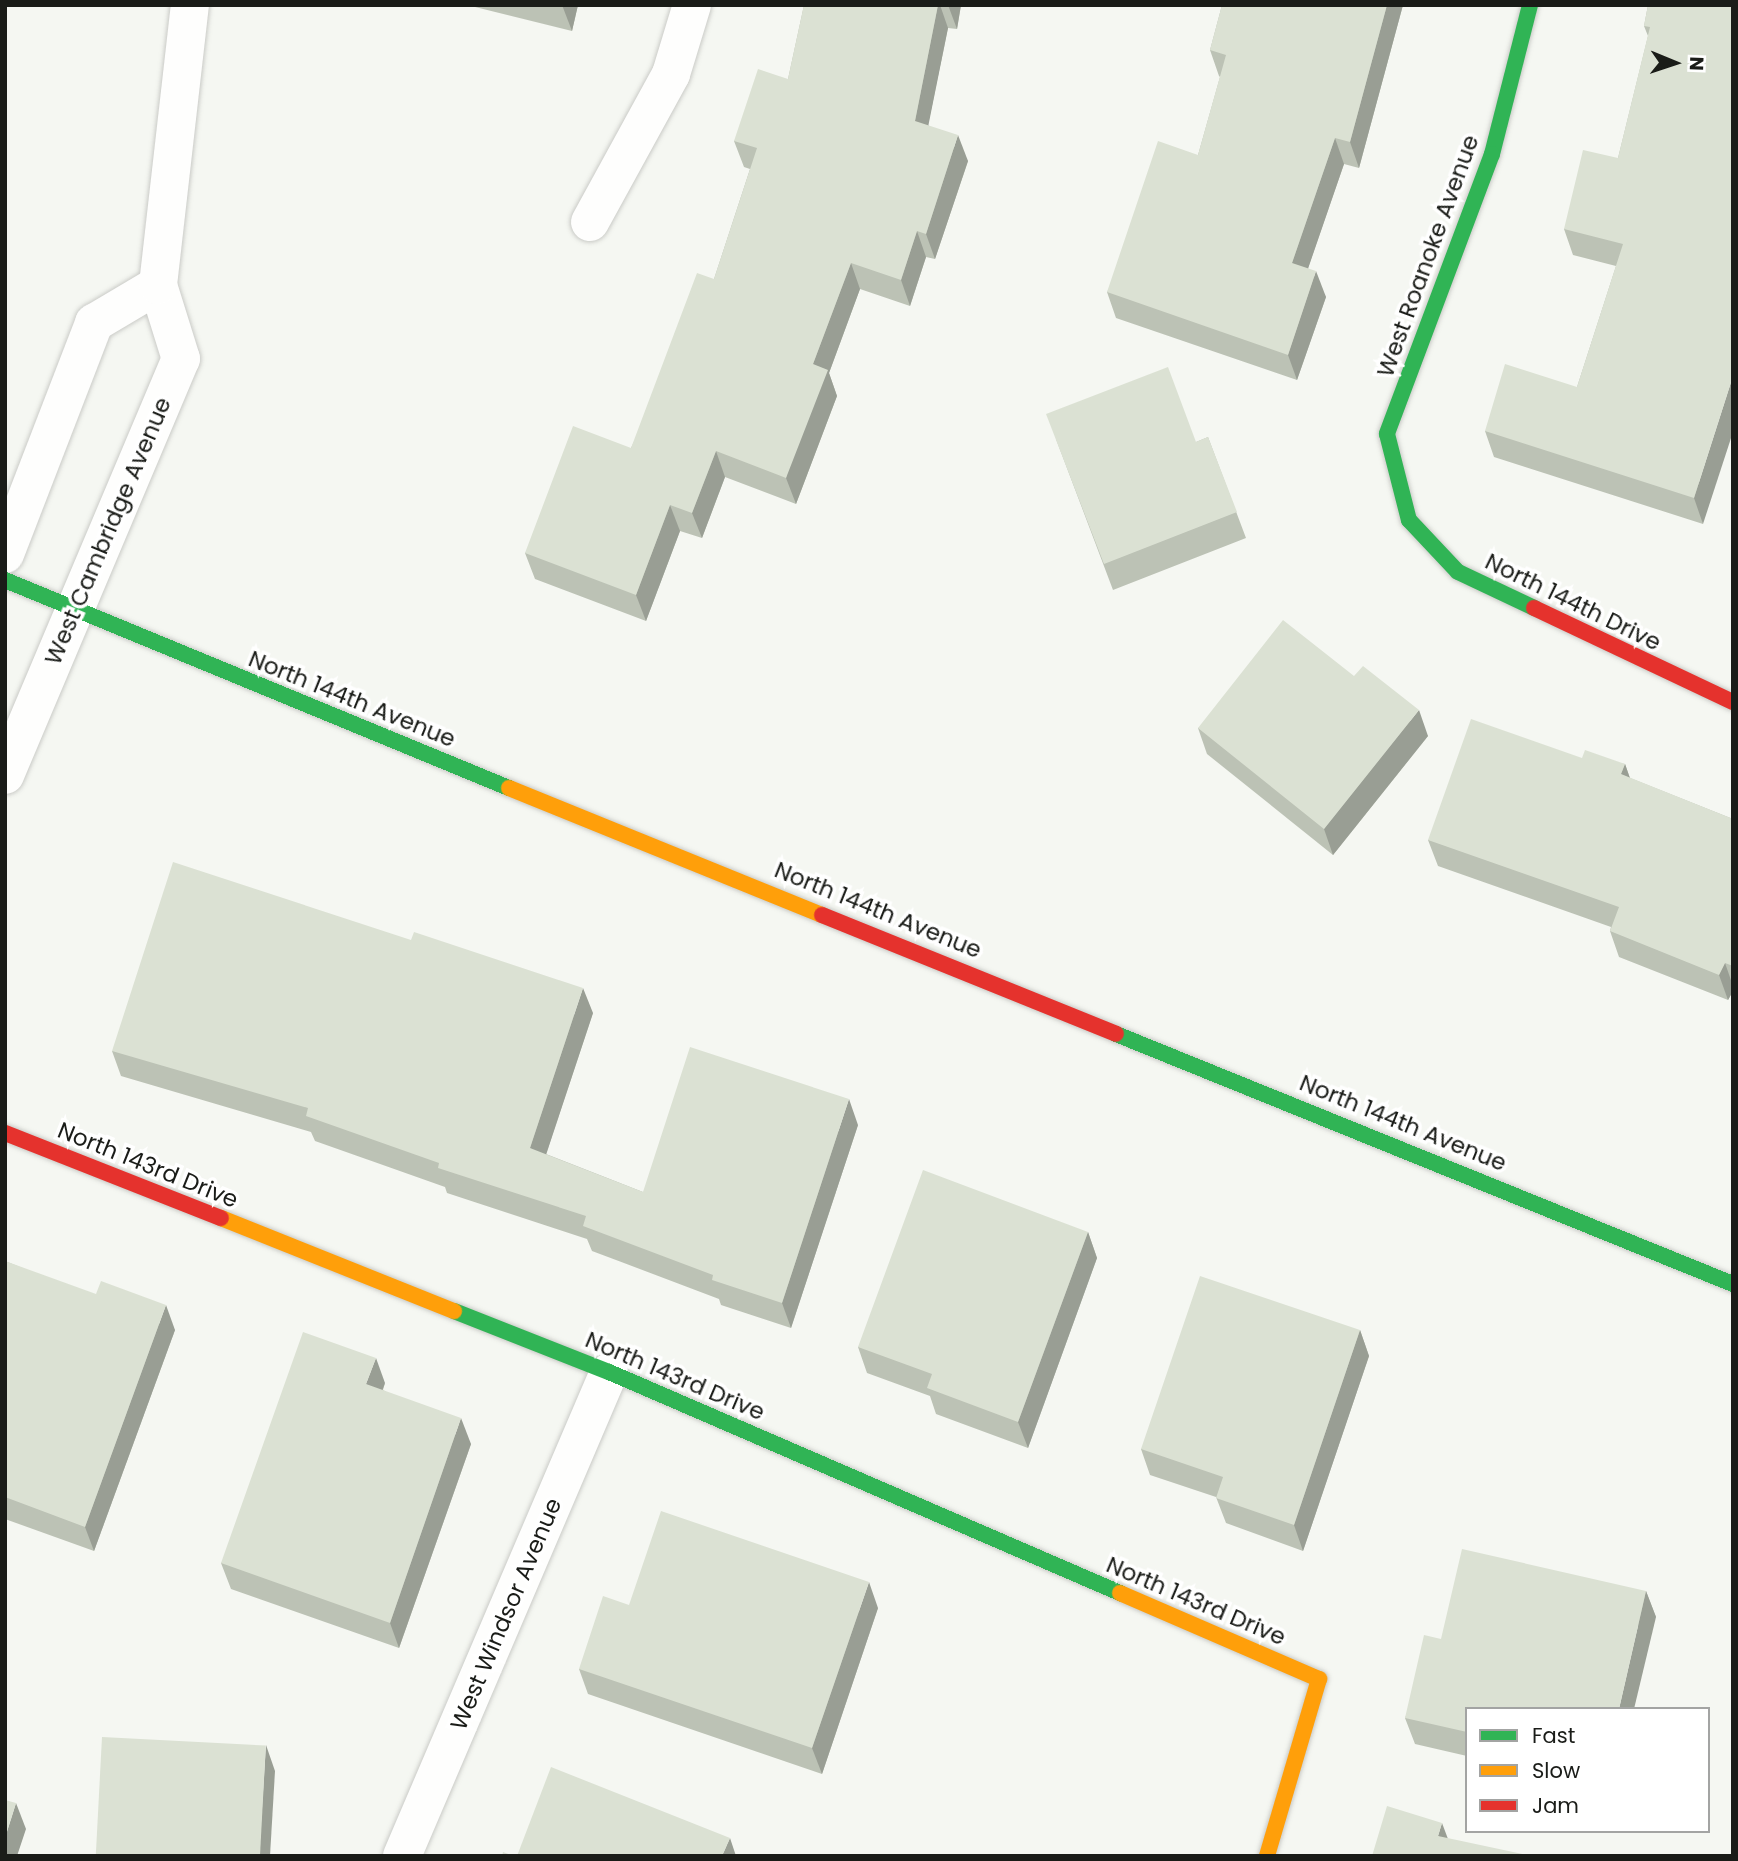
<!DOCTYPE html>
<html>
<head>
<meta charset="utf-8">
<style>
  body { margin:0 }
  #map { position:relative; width:1738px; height:1861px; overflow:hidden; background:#f5f7f2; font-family:Poppins,sans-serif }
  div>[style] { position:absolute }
  .roads { filter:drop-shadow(0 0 2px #cacbc7) drop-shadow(0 0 2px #cacbc7) }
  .street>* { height:38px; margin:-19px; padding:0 19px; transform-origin:19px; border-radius:19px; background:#fefefd }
  .fast>* { height:16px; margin:-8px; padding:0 8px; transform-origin:8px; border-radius:8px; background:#30b455 }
  .slow>* { height:16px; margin:-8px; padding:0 8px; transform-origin:8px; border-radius:8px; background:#ff9f0a }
  .jam>* { height:16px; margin:-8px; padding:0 8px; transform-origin:8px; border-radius:8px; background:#e5322d }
  .wall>* { inset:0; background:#bcc2b5 }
  .shaded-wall>* { inset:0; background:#999e94 }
  .building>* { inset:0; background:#dbe1d3; transform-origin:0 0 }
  span { translate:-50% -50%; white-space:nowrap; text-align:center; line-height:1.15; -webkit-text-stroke:7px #fff; paint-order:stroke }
  .street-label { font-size:23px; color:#1a1c18 }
  .frame { position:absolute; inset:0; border:7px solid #1a1c18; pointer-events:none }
  .legend { position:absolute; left:1465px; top:1707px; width:245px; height:126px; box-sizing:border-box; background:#fff; border:2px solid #a3a4a3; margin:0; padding:9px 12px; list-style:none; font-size:21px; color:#1a1c18 }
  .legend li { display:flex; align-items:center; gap:14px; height:35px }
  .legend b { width:35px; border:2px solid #a3a4a3 }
  .north { position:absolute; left:1640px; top:28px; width:70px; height:70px; -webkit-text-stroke:5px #fff; paint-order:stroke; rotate:92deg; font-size:19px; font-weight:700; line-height:28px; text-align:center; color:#1a1c18 }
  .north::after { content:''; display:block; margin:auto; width:24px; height:32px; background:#1a1c18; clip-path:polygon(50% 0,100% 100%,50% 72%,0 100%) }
</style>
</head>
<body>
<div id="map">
  <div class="roads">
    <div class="street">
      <i style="left:590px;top:222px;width:169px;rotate:-61.3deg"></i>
      <i style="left:671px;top:74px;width:72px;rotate:-73.1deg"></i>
      <i style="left:5px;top:554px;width:248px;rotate:-68.9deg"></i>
      <i style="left:94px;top:323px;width:74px;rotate:-30.7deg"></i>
      <i style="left:5px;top:775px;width:452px;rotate:-67.1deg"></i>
      <i style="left:181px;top:359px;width:77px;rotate:-107.3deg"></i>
      <i style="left:158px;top:285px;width:282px;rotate:-83.5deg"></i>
      <i style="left:402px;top:1856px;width:526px;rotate:-66.84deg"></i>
    </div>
    <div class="fast">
      <i style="left:1530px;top:5px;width:154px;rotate:104.3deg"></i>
      <i style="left:1492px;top:154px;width:299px;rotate:110.6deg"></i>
      <i style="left:1387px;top:434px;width:89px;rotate:75.7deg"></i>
      <i style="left:1409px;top:520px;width:71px;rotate:46.7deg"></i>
      <i style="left:1458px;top:572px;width:84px;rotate:25.3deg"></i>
      <i style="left:5px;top:580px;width:545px;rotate:22.43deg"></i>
      <i style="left:1116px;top:1034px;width:666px;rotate:22.06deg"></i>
      <i style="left:454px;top:1311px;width:167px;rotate:21.5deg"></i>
      <i style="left:609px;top:1372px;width:557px;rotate:23.39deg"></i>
    </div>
    <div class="slow">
      <i style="left:509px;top:788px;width:338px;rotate:22.1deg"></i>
      <i style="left:221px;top:1218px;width:251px;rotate:21.8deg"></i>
      <i style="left:1120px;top:1593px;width:217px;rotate:23.4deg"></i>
      <i style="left:1319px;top:1679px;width:184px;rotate:106.4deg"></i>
    </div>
    <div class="jam">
      <i style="left:1534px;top:608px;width:220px;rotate:25.3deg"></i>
      <i style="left:822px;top:915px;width:317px;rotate:22deg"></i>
      <i style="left:5px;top:1133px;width:232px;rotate:21.5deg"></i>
    </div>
  </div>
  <div class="wall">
    <i style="clip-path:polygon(467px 5px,578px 5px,572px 31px)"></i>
    <i style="clip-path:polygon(804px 5px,961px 5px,957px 29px,948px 28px,928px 125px,968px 161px,935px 259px,926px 257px,910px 306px,860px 289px,829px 373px,837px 396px,796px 504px,725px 477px,702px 538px,680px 531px,646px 621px,535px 579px,525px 553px,631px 448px,714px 279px,750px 169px,744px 167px,734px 141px,788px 79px)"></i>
    <i style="clip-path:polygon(1222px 5px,1403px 5px,1359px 168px,1344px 164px,1308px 268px,1326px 297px,1297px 380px,1116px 318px,1107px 292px,1198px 155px,1220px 77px,1219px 76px,1210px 50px)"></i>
    <i style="clip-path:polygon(1648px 5px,1703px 524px,1494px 457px,1485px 431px,1577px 387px,1616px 266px,1573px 255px,1564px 229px,1618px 158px,1648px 36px,1644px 26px)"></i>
    <i style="clip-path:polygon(1208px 437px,1246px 538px,1113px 590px,1056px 439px,1196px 442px)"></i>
    <i style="clip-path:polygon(1354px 676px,1428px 736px,1333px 855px,1207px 754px,1198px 728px)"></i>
    <i style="clip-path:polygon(1582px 758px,1625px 764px,1630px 778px,1733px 819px,1733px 991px,1728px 1000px,1619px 957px,1610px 931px,1611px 927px,1438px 866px,1428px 840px)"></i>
    <i style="clip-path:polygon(593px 1013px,546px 1154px,643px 1192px,858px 1125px,791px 1328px,721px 1305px,719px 1299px,592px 1251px,587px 1239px,447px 1193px,445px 1187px,315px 1141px,311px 1132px,121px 1076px,112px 1051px)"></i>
    <i style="clip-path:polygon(1088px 1232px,1097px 1258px,1028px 1448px,936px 1414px,930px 1396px,867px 1373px,858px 1347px)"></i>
    <i style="clip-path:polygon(5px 1261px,175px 1330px,94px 1551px,5px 1519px)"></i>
    <i style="clip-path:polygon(1360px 1330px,1369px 1356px,1303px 1551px,1226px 1523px,1216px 1497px,1150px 1475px,1141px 1449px)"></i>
    <i style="clip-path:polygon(385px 1383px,383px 1390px,471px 1444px,399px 1648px,231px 1589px,221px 1563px)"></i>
    <i style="clip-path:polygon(1646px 1591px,1656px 1617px,1467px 1709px,1467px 1756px,1415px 1744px,1405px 1718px,1441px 1639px)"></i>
    <i style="clip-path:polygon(878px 1608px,822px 1774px,588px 1694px,579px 1669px)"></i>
  </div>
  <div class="shaded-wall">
    <i style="clip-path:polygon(562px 5px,578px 5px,572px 31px)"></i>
    <i style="clip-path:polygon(938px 5px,940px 5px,948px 28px,924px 147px,915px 121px)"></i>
    <i style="clip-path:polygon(948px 5px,961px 5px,957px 29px)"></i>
    <i style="clip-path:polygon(1387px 5px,1403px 5px,1359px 168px,1350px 142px)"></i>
    <i style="clip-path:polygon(958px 135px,968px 161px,935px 259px,926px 234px)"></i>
    <i style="clip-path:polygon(1335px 138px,1344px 164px,1301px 289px,1292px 263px)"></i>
    <i style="clip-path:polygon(917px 231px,926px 257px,910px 306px,901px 280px)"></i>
    <i style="clip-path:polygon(851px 263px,860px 289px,829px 373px,837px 396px,796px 504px,786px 478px,813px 364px)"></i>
    <i style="clip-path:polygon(1316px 271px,1326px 297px,1297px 380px,1288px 355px)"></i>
    <i style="clip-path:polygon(1733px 376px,1733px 432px,1703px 524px,1694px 498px)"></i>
    <i style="clip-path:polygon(716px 451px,725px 477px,702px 538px,692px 513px)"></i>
    <i style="clip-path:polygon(670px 505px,680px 531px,646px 621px,636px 595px)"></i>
    <i style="clip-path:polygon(1419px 710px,1428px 736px,1333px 855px,1324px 829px)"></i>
    <i style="clip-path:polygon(1625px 764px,1634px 790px,1621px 774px)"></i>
    <i style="clip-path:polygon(1725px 963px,1733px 986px,1733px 991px,1728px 1000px,1719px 975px)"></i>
    <i style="clip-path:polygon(583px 988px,593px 1013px,540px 1173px,530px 1148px)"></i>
    <i style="clip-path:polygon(849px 1099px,858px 1125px,791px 1328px,782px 1303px)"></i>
    <i style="clip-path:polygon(1088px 1232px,1097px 1258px,1028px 1448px,1018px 1422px)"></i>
    <i style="clip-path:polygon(166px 1305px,175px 1330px,94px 1551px,85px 1527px)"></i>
    <i style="clip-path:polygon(1360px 1330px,1369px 1356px,1303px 1551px,1294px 1525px)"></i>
    <i style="clip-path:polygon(376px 1358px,385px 1383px,375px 1410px,366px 1384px)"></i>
    <i style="clip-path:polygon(461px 1418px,471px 1444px,399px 1648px,390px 1623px)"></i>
    <i style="clip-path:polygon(869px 1582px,878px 1608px,822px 1774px,812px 1748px)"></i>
    <i style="clip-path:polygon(1646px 1591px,1656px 1617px,1634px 1709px,1619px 1709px)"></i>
    <i style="clip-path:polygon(266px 1745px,275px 1771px,270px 1856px,259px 1856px)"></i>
    <i style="clip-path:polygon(16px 1803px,26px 1829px,17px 1856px,5px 1856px,5px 1838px)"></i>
    <i style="clip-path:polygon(1442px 1823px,1451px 1847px,1438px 1836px)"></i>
    <i style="clip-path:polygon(730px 1838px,736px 1856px,722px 1856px)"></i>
  </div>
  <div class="building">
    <i style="clip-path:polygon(804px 5px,938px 5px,915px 121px,958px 135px,926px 234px,917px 231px,901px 280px,851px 263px,813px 364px,828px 370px,786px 478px,716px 451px,692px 513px,670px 505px,636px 595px,525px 553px,573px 426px,631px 448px,697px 273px,714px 279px,757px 148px,734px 141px,758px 69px,788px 79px)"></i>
    <i style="clip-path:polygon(1222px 5px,1387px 5px,1350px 142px,1335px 138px,1292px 263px,1316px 271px,1288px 355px,1107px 292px,1158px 141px,1198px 155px,1226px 55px,1210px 50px)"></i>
    <i style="clip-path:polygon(1648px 5px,1733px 5px,1733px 376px,1694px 498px,1485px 431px,1505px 364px,1577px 387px,1623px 244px,1564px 229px,1583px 150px,1618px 158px,1650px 27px,1644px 26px)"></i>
    <i style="clip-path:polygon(1168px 367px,1196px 442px,1208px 437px,1237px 512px,1104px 564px,1046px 414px)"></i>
    <i style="clip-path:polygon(1283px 620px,1354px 676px,1363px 666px,1419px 710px,1324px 829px,1198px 728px)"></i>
    <i style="clip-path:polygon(1471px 719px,1582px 758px,1585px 750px,1625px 764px,1621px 774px,1733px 819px,1733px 966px,1725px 963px,1719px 975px,1610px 931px,1619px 907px,1428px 840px)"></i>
    <i style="clip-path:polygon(173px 862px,411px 940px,414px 932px,583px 988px,530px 1148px,643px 1192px,690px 1047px,849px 1099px,782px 1303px,712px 1280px,713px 1275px,583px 1226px,586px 1216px,438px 1168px,439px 1163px,306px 1116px,308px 1108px,112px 1051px)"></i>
    <i style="clip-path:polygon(923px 1170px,1088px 1232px,1018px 1422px,927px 1388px,932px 1374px,858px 1347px)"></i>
    <i style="clip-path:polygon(5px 1261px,96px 1294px,101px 1281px,166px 1305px,85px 1527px,5px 1497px)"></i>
    <i style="clip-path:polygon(1200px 1276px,1360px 1330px,1294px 1525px,1216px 1498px,1223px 1477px,1141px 1449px)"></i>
    <i style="clip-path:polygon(303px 1332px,376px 1358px,366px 1384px,461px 1418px,390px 1623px,221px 1563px)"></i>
    <i style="clip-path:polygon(661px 1511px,869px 1582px,812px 1748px,579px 1669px,603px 1596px,629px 1605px)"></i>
    <i style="clip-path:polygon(1462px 1549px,1646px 1591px,1619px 1709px,1467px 1709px,1467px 1732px,1405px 1718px,1424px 1635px,1441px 1639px)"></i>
    <i style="left:102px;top:1737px;width:164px;height:119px;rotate:3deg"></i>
    <i style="clip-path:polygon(551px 1767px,730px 1838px,722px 1856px,517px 1856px)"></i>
    <i style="clip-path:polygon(5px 1800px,16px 1803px,5px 1838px)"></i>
    <i style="clip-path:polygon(1387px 1806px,1442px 1823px,1438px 1836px,1532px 1856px,1372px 1856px)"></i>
    <i style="clip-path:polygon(503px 1852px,514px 1856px,502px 1856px)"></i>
  </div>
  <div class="street-label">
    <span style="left:1428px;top:256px;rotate:-70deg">West Roanoke Avenue</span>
    <span style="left:108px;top:531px;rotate:-67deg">West Cambridge Avenue</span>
    <span style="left:1573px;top:602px;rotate:26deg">North 144th Drive</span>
    <span style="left:352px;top:699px;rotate:22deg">North 144th Avenue</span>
    <span style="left:878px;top:910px;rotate:22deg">North 144th Avenue</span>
    <span style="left:1403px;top:1123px;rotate:22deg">North 144th Avenue</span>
    <span style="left:148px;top:1165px;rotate:22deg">North 143rd Drive</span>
    <span style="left:675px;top:1376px;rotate:23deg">North 143rd Drive</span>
    <span style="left:1196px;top:1601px;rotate:23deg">North 143rd Drive</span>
    <span style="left:506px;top:1614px;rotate:-67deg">West Windsor Avenue</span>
  </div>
  <div class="frame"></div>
  <ul class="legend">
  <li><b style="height:9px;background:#30b455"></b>Fast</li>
  <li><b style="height:9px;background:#ff9f0a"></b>Slow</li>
  <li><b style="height:9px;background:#e5322d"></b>Jam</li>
  </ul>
  <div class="north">N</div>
</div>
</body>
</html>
